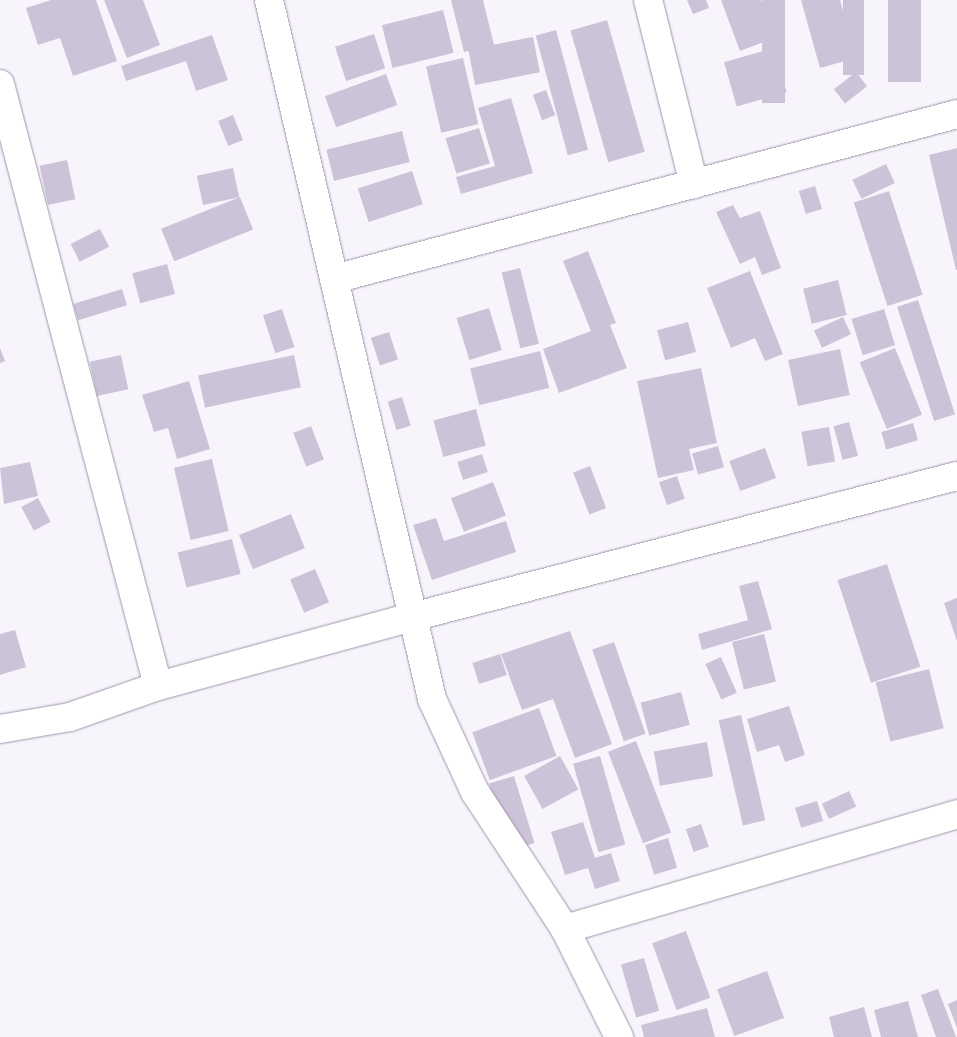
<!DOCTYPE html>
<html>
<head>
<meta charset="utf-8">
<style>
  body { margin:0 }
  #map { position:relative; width:957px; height:1037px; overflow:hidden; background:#f7f4fc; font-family:"Work Sans",sans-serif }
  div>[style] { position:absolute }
  .building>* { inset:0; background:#ccc3d8; transform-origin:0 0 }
  .roads { filter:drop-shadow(0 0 1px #9e96a9) drop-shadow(0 0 1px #9e96a9) }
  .minor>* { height:28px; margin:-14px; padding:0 14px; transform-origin:14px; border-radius:14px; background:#fff }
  span { translate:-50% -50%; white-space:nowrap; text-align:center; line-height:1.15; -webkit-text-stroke:5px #fff; paint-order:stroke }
</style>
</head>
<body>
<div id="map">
  <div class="building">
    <i style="clip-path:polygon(51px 0,96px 0,117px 61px,73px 76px,60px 38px,38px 45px,26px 8px)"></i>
    <i style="clip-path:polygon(104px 0,143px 0,160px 45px,127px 58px)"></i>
    <i style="clip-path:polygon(451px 0,483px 0,494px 45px,464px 52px)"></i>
    <i style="clip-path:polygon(687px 0,706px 0,709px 8px,693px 14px)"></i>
    <i style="clip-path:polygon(721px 0,761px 0,775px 38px,740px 51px)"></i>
    <i style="left:762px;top:0;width:23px;height:103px"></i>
    <i style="clip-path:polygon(801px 0,840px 0,856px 58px,820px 68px)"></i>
    <i style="left:843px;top:0;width:21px;height:75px"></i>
    <i style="left:888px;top:0;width:33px;height:82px"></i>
    <i style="left:443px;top:10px;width:44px;height:63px;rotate:76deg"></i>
    <i style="left:607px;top:20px;width:137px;height:38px;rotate:74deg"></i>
    <i style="left:556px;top:30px;width:124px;height:21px;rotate:75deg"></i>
    <i style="left:374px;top:34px;width:36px;height:41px;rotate:72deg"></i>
    <i style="clip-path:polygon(212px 35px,228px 80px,196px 91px,186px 61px,126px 81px,121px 66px)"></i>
    <i style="left:533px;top:37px;width:36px;height:66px;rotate:79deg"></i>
    <i style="left:774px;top:48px;width:46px;height:52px;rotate:74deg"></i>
    <i style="left:463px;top:58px;width:68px;height:38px;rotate:77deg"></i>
    <i style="left:856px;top:72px;width:18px;height:28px;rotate:52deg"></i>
    <i style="left:386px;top:74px;width:33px;height:65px;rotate:70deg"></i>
    <i style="left:546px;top:90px;width:27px;height:14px;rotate:70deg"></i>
    <i style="clip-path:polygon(511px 98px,533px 173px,461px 194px,456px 177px,495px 166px,478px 108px)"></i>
    <i style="left:233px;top:115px;width:27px;height:16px;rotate:68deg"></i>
    <i style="left:479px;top:128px;width:37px;height:35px;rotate:73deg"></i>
    <i style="left:402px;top:131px;width:32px;height:78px;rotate:76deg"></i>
    <i style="clip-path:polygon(957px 148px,957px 270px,956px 270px,929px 155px)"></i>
    <i style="left:67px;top:160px;width:40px;height:28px;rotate:78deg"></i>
    <i style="left:886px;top:164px;width:21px;height:37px;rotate:65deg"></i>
    <i style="left:233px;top:168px;width:30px;height:37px;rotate:78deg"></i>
    <i style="left:412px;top:171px;width:35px;height:57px;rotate:72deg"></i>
    <i style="left:815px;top:186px;width:24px;height:17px;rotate:73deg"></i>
    <i style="left:889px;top:191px;width:109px;height:37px;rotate:72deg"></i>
    <i style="left:240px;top:197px;width:35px;height:85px;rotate:68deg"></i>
    <i style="clip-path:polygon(733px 205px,740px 218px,760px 211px,781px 268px,762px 275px,755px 257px,740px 264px,716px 212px)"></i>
    <i style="left:100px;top:229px;width:20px;height:33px;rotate:63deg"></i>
    <i style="clip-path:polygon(588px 251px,616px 323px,610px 325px,627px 368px,559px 393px,543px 349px,591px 331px,563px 261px)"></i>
    <i style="left:167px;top:264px;width:31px;height:36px;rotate:75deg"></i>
    <i style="left:520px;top:268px;width:78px;height:19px;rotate:76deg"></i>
    <i style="clip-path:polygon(750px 271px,783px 354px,765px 361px,755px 338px,731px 348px,707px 288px)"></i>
    <i style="left:838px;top:280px;width:36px;height:36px;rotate:76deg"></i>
    <i style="left:122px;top:289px;width:17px;height:51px;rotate:73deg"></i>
    <i style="left:918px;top:300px;width:120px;height:22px;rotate:72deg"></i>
    <i style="left:489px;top:308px;width:44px;height:34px;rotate:73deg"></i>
    <i style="left:282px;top:309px;width:40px;height:20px;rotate:72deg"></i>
    <i style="left:884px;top:309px;width:38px;height:34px;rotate:73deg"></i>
    <i style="left:843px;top:317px;width:19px;height:32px;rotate:65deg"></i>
    <i style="left:688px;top:322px;width:31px;height:32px;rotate:75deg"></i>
    <i style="left:389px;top:332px;width:29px;height:19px;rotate:72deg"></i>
    <i style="clip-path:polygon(0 348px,5px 361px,0 363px)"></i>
    <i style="left:895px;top:348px;width:72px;height:38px;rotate:68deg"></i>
    <i style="left:840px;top:349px;width:47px;height:53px;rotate:78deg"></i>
    <i style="left:540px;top:351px;width:38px;height:72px;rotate:76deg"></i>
    <i style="left:121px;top:355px;width:35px;height:32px;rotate:78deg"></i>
    <i style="left:294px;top:355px;width:33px;height:98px;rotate:78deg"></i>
    <i style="clip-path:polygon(701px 368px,717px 443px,689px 449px,694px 470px,658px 478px,637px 381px)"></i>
    <i style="clip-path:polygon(189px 381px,210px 449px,177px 459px,168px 428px,154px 432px,142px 395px)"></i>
    <i style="left:402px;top:397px;width:30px;height:15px;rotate:73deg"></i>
    <i style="left:476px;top:409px;width:38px;height:44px;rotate:75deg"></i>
    <i style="left:849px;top:422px;width:35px;height:16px;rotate:75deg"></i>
    <i style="left:913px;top:423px;width:18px;height:33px;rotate:74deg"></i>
    <i style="left:311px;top:426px;width:36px;height:19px;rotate:69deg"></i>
    <i style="left:829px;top:427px;width:35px;height:28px;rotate:80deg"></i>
    <i style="left:718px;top:446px;width:22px;height:27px;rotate:74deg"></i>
    <i style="left:765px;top:448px;width:32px;height:38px;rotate:70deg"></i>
    <i style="left:482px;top:454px;width:19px;height:26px;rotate:72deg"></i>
    <i style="left:212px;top:459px;width:74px;height:39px;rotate:77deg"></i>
    <i style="clip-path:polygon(30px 462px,38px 496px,4px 504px,0 468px)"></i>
    <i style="left:590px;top:466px;width:45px;height:18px;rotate:69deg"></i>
    <i style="left:677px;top:476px;width:24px;height:19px;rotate:71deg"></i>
    <i style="left:493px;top:482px;width:36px;height:45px;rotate:69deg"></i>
    <i style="left:38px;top:498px;width:27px;height:19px;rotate:62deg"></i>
    <i style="left:291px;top:514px;width:37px;height:56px;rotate:68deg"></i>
    <i style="clip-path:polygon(436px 518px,444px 541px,506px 521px,516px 552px,432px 580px,413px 525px)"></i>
    <i style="left:232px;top:539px;width:36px;height:56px;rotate:76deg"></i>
    <i style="left:887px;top:564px;width:108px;height:52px;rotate:72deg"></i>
    <i style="left:315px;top:569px;width:36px;height:27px;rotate:67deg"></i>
    <i style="clip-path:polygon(758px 581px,772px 629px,702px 650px,698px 634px,748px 620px,739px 586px)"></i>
    <i style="clip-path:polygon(957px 598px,957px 641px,944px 603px)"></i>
    <i style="clip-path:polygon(15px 630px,26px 667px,0 675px,0 634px)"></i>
    <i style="clip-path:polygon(570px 631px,612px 744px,575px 758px,553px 699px,522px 710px,501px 654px)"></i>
    <i style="left:764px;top:634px;width:49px;height:33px;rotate:76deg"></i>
    <i style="left:614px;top:642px;width:97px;height:23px;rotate:71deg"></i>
    <i style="left:500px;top:654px;width:22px;height:29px;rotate:72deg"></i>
    <i style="left:721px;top:657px;width:39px;height:17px;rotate:66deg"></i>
    <i style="left:929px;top:669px;width:61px;height:55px;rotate:76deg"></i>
    <i style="left:681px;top:692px;width:34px;height:42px;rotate:75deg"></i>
    <i style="clip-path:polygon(789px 706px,805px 755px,785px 762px,779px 745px,757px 752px,747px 719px)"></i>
    <i style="left:539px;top:708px;width:51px;height:71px;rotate:70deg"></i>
    <i style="left:741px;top:715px;width:108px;height:23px;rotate:77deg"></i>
    <i style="left:636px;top:741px;width:98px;height:30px;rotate:69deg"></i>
    <i style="left:707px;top:742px;width:35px;height:54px;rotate:80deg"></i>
    <i style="left:560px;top:756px;width:38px;height:41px;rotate:61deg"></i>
    <i style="left:600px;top:756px;width:92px;height:28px;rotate:74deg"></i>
    <i style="left:514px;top:776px;width:70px;height:26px;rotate:73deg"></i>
    <i style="left:849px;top:791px;width:17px;height:30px;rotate:65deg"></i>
    <i style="left:817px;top:801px;width:21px;height:23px;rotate:73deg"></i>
    <i style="clip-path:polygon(583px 822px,595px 858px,611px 853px,620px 881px,595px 889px,588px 868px,565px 875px,551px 832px)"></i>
    <i style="left:701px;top:824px;width:24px;height:16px;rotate:71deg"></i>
    <i style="left:668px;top:838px;width:31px;height:24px;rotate:73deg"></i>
    <i style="left:686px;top:931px;width:71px;height:36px;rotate:70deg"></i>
    <i style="left:644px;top:958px;width:55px;height:24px;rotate:74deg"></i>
    <i style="left:767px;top:971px;width:50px;height:53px;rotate:70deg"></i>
    <i style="clip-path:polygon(938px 989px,956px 1037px,936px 1037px,921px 995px)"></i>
    <i style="clip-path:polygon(957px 1000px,957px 1028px,948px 1004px)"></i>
    <i style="clip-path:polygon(908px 1001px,918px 1037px,881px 1037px,874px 1010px)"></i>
    <i style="clip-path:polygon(864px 1007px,872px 1037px,834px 1037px,829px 1017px)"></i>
    <i style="clip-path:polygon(707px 1008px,715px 1037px,644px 1037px,641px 1025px)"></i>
  </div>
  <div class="roads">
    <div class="minor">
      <i style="left:269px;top:0;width:718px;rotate:76.87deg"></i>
      <i style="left:432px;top:699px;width:102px;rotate:65.2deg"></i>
      <i style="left:475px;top:792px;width:164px;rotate:56.7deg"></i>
      <i style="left:565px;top:929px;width:121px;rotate:63.4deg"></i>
      <i style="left:648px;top:0;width:190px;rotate:76deg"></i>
      <i style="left:0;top:84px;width:622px;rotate:75.29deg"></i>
      <i style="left:334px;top:279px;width:644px;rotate:-14.83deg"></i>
      <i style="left:0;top:729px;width:71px;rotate:-9.7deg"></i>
      <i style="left:70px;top:717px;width:93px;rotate:-19.4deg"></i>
      <i style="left:158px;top:686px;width:263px;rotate:-15.2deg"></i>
      <i style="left:412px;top:617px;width:563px;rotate:-14.51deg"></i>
      <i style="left:565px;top:929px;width:409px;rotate:-16.3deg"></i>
    </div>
  </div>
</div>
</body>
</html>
